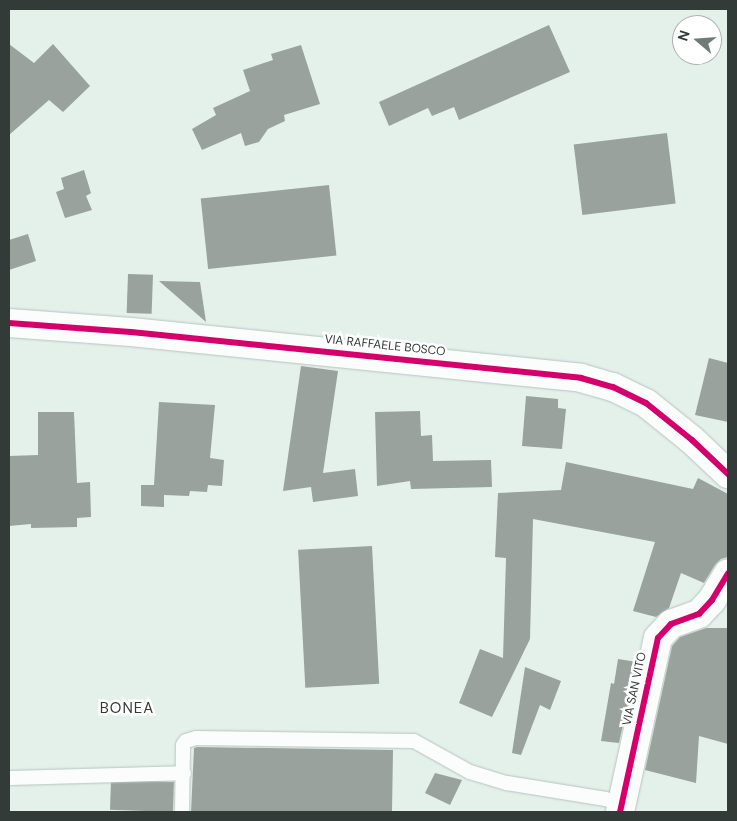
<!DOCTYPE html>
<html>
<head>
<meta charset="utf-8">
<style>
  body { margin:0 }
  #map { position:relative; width:737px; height:821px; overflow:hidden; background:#e4f1eb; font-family:"DM Sans",sans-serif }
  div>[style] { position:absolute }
  .building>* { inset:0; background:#99a29d; transform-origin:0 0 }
  .roads { filter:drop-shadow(0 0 1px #b9c3be) drop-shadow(0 0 1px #b9c3be) }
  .lane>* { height:14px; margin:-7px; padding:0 7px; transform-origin:7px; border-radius:7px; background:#fbfdfc }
  .street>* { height:28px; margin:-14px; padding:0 14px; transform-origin:14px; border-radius:14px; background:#fbfdfc }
  .secondary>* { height:28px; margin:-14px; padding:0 14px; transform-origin:14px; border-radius:14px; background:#fbfdfc }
  .cycleway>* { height:6px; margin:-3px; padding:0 3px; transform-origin:3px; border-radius:3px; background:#d6006c }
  span { translate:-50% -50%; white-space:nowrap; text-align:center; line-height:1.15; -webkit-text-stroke:5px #fff; paint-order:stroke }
  .street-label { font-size:12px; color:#323b37 }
  .quarter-label { font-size:15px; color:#323b37; letter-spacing:1px }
  .frame { position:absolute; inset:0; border:10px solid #323b37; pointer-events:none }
  .north { position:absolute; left:672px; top:15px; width:50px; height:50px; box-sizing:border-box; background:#fff; border:1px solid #adb1af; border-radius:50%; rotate:288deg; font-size:14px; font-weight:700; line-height:20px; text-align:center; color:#323b37 }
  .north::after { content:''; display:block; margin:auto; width:18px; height:22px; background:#707b76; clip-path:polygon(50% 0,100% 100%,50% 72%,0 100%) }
</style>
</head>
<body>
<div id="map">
  <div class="building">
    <i style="clip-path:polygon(549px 25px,570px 72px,459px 120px,454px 107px,432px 116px,428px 108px,389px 126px,379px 102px)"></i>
    <i style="clip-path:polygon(9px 44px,34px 63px,53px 44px,90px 86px,63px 112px,49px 100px,9px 135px)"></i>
    <i style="clip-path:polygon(301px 45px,320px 104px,284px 115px,285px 121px,268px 129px,259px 142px,245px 146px,241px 133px,202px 150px,192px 129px,216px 115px,213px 108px,250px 91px,243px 70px,273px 60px,271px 54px)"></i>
    <i style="left:667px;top:133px;width:71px;height:94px;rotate:83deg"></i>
    <i style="clip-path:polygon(84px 170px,91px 193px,86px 196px,92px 210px,65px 218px,56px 192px,64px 189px,61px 178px)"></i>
    <i style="left:329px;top:185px;width:71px;height:129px;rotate:84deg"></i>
    <i style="clip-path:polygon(28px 234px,36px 261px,9px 270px,9px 240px)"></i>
    <i style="left:128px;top:274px;width:25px;height:39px;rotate:2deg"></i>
    <i style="clip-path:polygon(159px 281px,200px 282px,206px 322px)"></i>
    <i style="clip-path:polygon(709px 358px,728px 363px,728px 422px,695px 415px)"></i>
    <i style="clip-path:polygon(301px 366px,338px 371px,323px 473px,355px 469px,358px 496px,313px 502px,311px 487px,283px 491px)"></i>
    <i style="clip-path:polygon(526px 396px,558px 399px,558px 408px,566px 409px,562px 449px,522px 446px)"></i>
    <i style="clip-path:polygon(159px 402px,215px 405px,210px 458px,224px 460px,222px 486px,208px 485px,207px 492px,190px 491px,189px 496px,164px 495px,164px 507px,141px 506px,141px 485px,154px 485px)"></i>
    <i style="clip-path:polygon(420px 411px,421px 436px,432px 435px,433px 461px,491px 460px,492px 487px,411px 489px,410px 481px,377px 486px,375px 412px)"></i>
    <i style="clip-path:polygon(38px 412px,74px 412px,77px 483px,90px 482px,91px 517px,77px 518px,77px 527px,31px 528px,31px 524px,9px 526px,9px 456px,38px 455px)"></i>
    <i style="clip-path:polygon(566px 462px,693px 489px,698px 478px,728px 494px,728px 557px,721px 559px,715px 565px,704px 583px,681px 573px,669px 608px,656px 617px,633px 611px,655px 542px,533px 519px,530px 639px,492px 717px,459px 703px,480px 649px,503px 658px,506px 558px,495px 557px,498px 493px,561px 490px)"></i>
    <i style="left:372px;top:546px;width:138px;height:74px;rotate:87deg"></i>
    <i style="clip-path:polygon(706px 628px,728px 628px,728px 744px,699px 736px,696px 783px,645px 770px,672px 646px,680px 637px)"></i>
    <i style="clip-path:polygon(618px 659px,637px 662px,619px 743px,601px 741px,611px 683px,614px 684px)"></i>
    <i style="clip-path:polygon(525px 667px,561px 681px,550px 710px,540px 705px,521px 755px,512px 753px)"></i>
    <i style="clip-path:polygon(197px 747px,393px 750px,392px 812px,191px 812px,194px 748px)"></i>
    <i style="clip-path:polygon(435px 773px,462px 780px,450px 805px,425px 793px)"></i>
    <i style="left:174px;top:782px;width:30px;height:63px;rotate:92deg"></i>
  </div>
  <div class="roads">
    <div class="lane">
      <i style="left:9px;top:778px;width:175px;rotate:-1.6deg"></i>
      <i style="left:182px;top:812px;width:67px;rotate:-89.1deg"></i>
      <i style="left:183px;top:745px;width:5px;rotate:-53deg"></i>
      <i style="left:186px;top:741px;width:10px;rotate:-17deg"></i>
      <i style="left:196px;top:738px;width:218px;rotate:0.8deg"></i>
      <i style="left:414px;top:741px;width:64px;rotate:29deg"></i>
      <i style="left:470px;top:772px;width:39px;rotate:17deg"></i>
      <i style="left:507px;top:783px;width:100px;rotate:9.2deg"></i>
      <i style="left:606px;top:799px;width:17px;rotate:25deg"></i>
    </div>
    <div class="street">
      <i style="left:620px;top:812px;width:178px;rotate:-77.7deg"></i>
      <i style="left:658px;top:638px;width:19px;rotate:-47deg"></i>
      <i style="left:671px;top:624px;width:30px;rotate:-20deg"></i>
      <i style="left:699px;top:614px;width:19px;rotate:-47deg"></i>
      <i style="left:712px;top:600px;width:31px;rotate:-59deg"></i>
    </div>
    <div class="secondary">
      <i style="left:9px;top:323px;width:122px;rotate:4.2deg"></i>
      <i style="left:131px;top:332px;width:452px;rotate:5.8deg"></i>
      <i style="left:581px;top:378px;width:33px;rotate:16deg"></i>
      <i style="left:613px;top:387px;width:37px;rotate:26deg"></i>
      <i style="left:646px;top:403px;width:59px;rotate:38.8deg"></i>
      <i style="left:692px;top:440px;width:50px;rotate:43.4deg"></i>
    </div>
  </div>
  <div class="cycleway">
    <i style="left:9px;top:323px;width:122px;rotate:4.2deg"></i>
    <i style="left:131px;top:332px;width:452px;rotate:5.8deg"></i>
    <i style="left:581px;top:378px;width:33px;rotate:16deg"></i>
    <i style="left:613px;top:387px;width:37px;rotate:26deg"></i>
    <i style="left:646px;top:403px;width:59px;rotate:38.8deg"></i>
    <i style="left:692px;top:440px;width:50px;rotate:43.4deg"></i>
    <i style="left:620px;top:812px;width:178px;rotate:-77.7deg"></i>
    <i style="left:658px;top:638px;width:19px;rotate:-47deg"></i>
    <i style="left:671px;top:624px;width:30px;rotate:-20deg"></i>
    <i style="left:699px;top:614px;width:19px;rotate:-47deg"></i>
    <i style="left:712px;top:600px;width:31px;rotate:-59deg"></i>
  </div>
  <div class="street-label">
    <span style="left:385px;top:346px;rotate:6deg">VIA RAFFAELE BOSCO</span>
    <span style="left:635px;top:689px;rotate:-78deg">VIA SAN VITO</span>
  </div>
  <div class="quarter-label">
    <span style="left:127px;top:709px">BONEA</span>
  </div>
  <div class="frame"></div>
  <div class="north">N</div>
</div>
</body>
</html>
